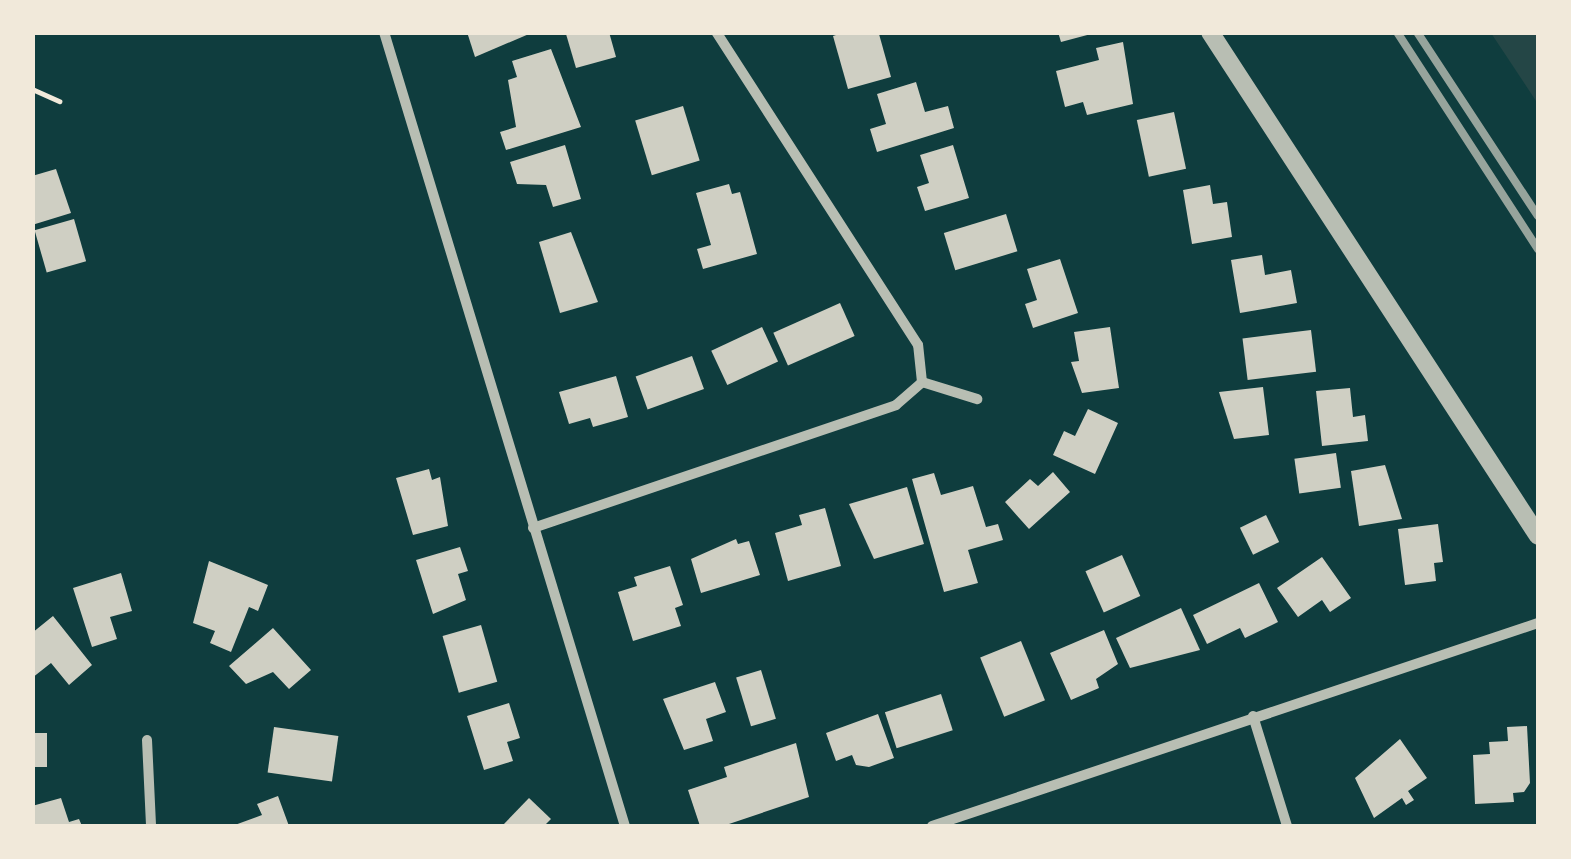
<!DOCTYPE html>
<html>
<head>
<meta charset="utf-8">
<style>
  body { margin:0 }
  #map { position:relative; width:1571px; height:859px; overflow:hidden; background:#0f3d3e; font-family:"Public Sans",sans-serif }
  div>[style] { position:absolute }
  .green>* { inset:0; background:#244646 }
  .building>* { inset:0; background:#cfcfc3; transform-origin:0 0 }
  .path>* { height:5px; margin:-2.5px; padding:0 2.5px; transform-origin:2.5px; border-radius:2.5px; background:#f1e9da }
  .minor>* { height:10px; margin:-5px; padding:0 5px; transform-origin:5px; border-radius:5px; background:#b8beb3 }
  .tertiary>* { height:18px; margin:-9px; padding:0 9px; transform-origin:9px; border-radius:9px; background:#b8beb3 }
  .rail>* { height:8px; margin:-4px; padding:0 4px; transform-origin:4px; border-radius:4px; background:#97a49c }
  span { translate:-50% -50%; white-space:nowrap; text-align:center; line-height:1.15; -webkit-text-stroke:10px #f1e9da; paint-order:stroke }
  .frame { position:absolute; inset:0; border:35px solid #f1e9da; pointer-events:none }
</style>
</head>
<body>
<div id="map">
  <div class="green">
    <i style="clip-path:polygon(1491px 33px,1538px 33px,1538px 104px)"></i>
  </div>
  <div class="building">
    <i style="clip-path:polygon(467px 32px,529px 32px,529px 34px,475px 57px)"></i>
    <i style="clip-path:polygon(609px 32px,616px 57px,576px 68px,566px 34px)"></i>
    <i style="clip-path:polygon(845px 32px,879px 34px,891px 77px,848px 89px,833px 36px)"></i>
    <i style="clip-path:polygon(1058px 32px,1091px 32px,1091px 34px,1061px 42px)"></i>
    <i style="clip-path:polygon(1123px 42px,1133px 104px,1087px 115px,1083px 102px,1065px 107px,1056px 71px,1099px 60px,1096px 48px)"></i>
    <i style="clip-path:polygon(551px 49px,581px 127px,506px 150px,500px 132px,516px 127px,508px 80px,517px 77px,512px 61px)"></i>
    <i style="clip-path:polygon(916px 82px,925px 112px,948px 106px,954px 128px,877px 152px,870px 129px,886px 124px,877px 94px)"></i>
    <i style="left:683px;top:106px;width:57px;height:50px;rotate:73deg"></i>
    <i style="left:1174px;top:112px;width:58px;height:38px;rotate:78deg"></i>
    <i style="clip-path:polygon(565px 145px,581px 199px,553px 207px,546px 185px,517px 184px,510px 162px)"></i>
    <i style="clip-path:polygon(953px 145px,969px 198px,925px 211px,917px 187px,929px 183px,920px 155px)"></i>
    <i style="clip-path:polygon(56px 169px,71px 213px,32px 225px,32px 176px)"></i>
    <i style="clip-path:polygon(729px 184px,732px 194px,740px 192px,757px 254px,703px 269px,697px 249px,711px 245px,696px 193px)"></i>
    <i style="clip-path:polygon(1210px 185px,1213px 204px,1227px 202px,1232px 237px,1192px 244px,1183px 190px)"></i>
    <i style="left:1006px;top:214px;width:39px;height:65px;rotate:73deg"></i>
    <i style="left:74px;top:219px;width:44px;height:41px;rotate:74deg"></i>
    <i style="clip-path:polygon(571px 232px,598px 302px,560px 313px,539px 242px)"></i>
    <i style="clip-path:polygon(1262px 255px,1265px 275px,1291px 270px,1297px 303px,1240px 313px,1231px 260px)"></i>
    <i style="clip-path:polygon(1060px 259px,1078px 313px,1033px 328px,1025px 304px,1037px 300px,1027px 269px)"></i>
    <i style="left:840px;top:303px;width:36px;height:73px;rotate:66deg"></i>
    <i style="left:762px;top:327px;width:38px;height:56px;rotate:65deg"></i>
    <i style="clip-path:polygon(1110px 327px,1119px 388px,1082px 393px,1071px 362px,1079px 361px,1074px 332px)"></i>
    <i style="left:1311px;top:330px;width:42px;height:69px;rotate:83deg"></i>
    <i style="left:692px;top:356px;width:35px;height:60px;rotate:70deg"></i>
    <i style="clip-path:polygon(616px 376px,628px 417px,593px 427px,590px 418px,569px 424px,559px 392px)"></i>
    <i style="clip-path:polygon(1263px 387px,1269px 435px,1234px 439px,1219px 392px)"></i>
    <i style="clip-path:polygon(1350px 388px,1353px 417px,1365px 415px,1368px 441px,1322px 446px,1316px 391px)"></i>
    <i style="clip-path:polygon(1088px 409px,1118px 423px,1095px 474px,1053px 455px,1064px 431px,1075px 436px)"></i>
    <i style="left:1336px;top:453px;width:35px;height:42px;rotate:82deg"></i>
    <i style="clip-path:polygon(1385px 465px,1402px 519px,1359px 526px,1351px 471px)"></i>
    <i style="clip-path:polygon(429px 469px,432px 480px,440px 477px,448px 526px,413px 535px,396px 478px)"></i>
    <i style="clip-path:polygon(1053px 472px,1070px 492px,1029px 529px,1005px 502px,1030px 479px,1038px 486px)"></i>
    <i style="clip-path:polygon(934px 473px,941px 495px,973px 486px,986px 527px,998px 524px,1003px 540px,968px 550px,978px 583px,944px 592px,912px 479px)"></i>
    <i style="clip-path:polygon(907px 487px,924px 544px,874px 559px,849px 504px)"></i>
    <i style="clip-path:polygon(825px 508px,841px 566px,788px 581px,775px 533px,802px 525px,799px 515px)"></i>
    <i style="left:1266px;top:515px;width:30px;height:29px;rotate:64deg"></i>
    <i style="clip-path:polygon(1438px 524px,1443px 562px,1434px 563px,1436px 581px,1405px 585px,1398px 529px)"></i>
    <i style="clip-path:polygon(736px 539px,738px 544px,749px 541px,760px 575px,701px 593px,691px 559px)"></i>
    <i style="clip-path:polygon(460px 547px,468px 571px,458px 574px,466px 600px,433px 614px,416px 560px)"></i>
    <i style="left:1122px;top:555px;width:45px;height:40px;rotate:66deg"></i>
    <i style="clip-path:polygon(1322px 557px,1351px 598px,1330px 612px,1322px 600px,1298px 617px,1277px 588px)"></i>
    <i style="clip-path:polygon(209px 561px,268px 585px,258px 611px,249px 607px,231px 652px,210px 643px,215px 631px,193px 623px)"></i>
    <i style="clip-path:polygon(670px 566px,683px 605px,675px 608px,681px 626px,633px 641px,618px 592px,637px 586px,634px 577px)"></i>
    <i style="clip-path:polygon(121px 573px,132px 611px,110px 617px,117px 639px,92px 647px,73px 588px)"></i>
    <i style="clip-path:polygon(1259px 583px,1278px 622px,1245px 638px,1240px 628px,1207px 644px,1193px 615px)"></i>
    <i style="clip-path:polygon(1181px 608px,1200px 650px,1130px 668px,1116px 638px)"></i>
    <i style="clip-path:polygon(53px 616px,92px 665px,69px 685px,51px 663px,32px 678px,32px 633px)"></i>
    <i style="left:481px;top:625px;width:59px;height:40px;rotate:74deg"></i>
    <i style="clip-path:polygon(273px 628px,311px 670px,289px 689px,273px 672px,246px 684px,229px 666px)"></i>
    <i style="clip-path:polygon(1104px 630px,1118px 664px,1096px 679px,1099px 688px,1071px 700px,1050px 653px)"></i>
    <i style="left:1021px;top:641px;width:64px;height:44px;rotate:68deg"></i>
    <i style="left:761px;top:670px;width:51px;height:26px;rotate:73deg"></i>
    <i style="clip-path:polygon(715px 682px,726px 712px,706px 719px,713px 741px,684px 750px,663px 699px)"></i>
    <i style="left:941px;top:694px;width:38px;height:59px;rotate:72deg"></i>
    <i style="clip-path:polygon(509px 703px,520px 738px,507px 742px,513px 761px,484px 770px,467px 716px)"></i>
    <i style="clip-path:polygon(878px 714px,894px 758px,869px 767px,856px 765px,852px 755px,836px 761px,826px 733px)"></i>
    <i style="clip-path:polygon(1527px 726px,1530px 783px,1524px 792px,1513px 793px,1514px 802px,1475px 804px,1473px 755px,1490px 754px,1489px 742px,1508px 741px,1507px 727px)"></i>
    <i style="left:274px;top:727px;width:65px;height:46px;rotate:8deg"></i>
    <i style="left:32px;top:733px;width:15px;height:34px"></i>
    <i style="clip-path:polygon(1400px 739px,1427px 778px,1408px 791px,1414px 800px,1406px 805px,1402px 798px,1374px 818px,1355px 778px)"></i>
    <i style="clip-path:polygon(796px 743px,809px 797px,723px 826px,700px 826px,688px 790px,727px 777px,724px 767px)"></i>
    <i style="clip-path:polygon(278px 796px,289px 826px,232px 826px,262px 815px,257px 804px)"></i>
    <i style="clip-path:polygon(61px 798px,69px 822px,79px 819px,82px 826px,32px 826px,32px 806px)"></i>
    <i style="clip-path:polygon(529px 798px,551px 819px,544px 826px,502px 826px)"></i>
  </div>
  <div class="path">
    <i style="left:32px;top:89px;width:30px;rotate:24deg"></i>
  </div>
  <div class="minor">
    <i style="left:384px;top:32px;width:830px;rotate:73.12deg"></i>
    <i style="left:922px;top:382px;width:58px;rotate:17.2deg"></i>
    <i style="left:533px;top:528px;width:383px;rotate:-18.7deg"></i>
    <i style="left:896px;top:405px;width:35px;rotate:-41deg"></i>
    <i style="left:922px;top:382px;width:37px;rotate:-96deg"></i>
    <i style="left:918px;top:345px;width:373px;rotate:-122.8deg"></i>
    <i style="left:1253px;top:716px;width:115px;rotate:72.8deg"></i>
    <i style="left:147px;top:740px;width:86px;rotate:87.3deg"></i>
    <i style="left:932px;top:826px;width:639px;rotate:-18.52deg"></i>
  </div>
  <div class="tertiary">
    <i style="left:1210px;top:32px;width:601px;rotate:56.94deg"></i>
  </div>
  <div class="rail">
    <i style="left:1397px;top:32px;width:259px;rotate:57deg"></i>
    <i style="left:1417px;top:32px;width:220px;rotate:56.7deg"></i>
  </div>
  <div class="frame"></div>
</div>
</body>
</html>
